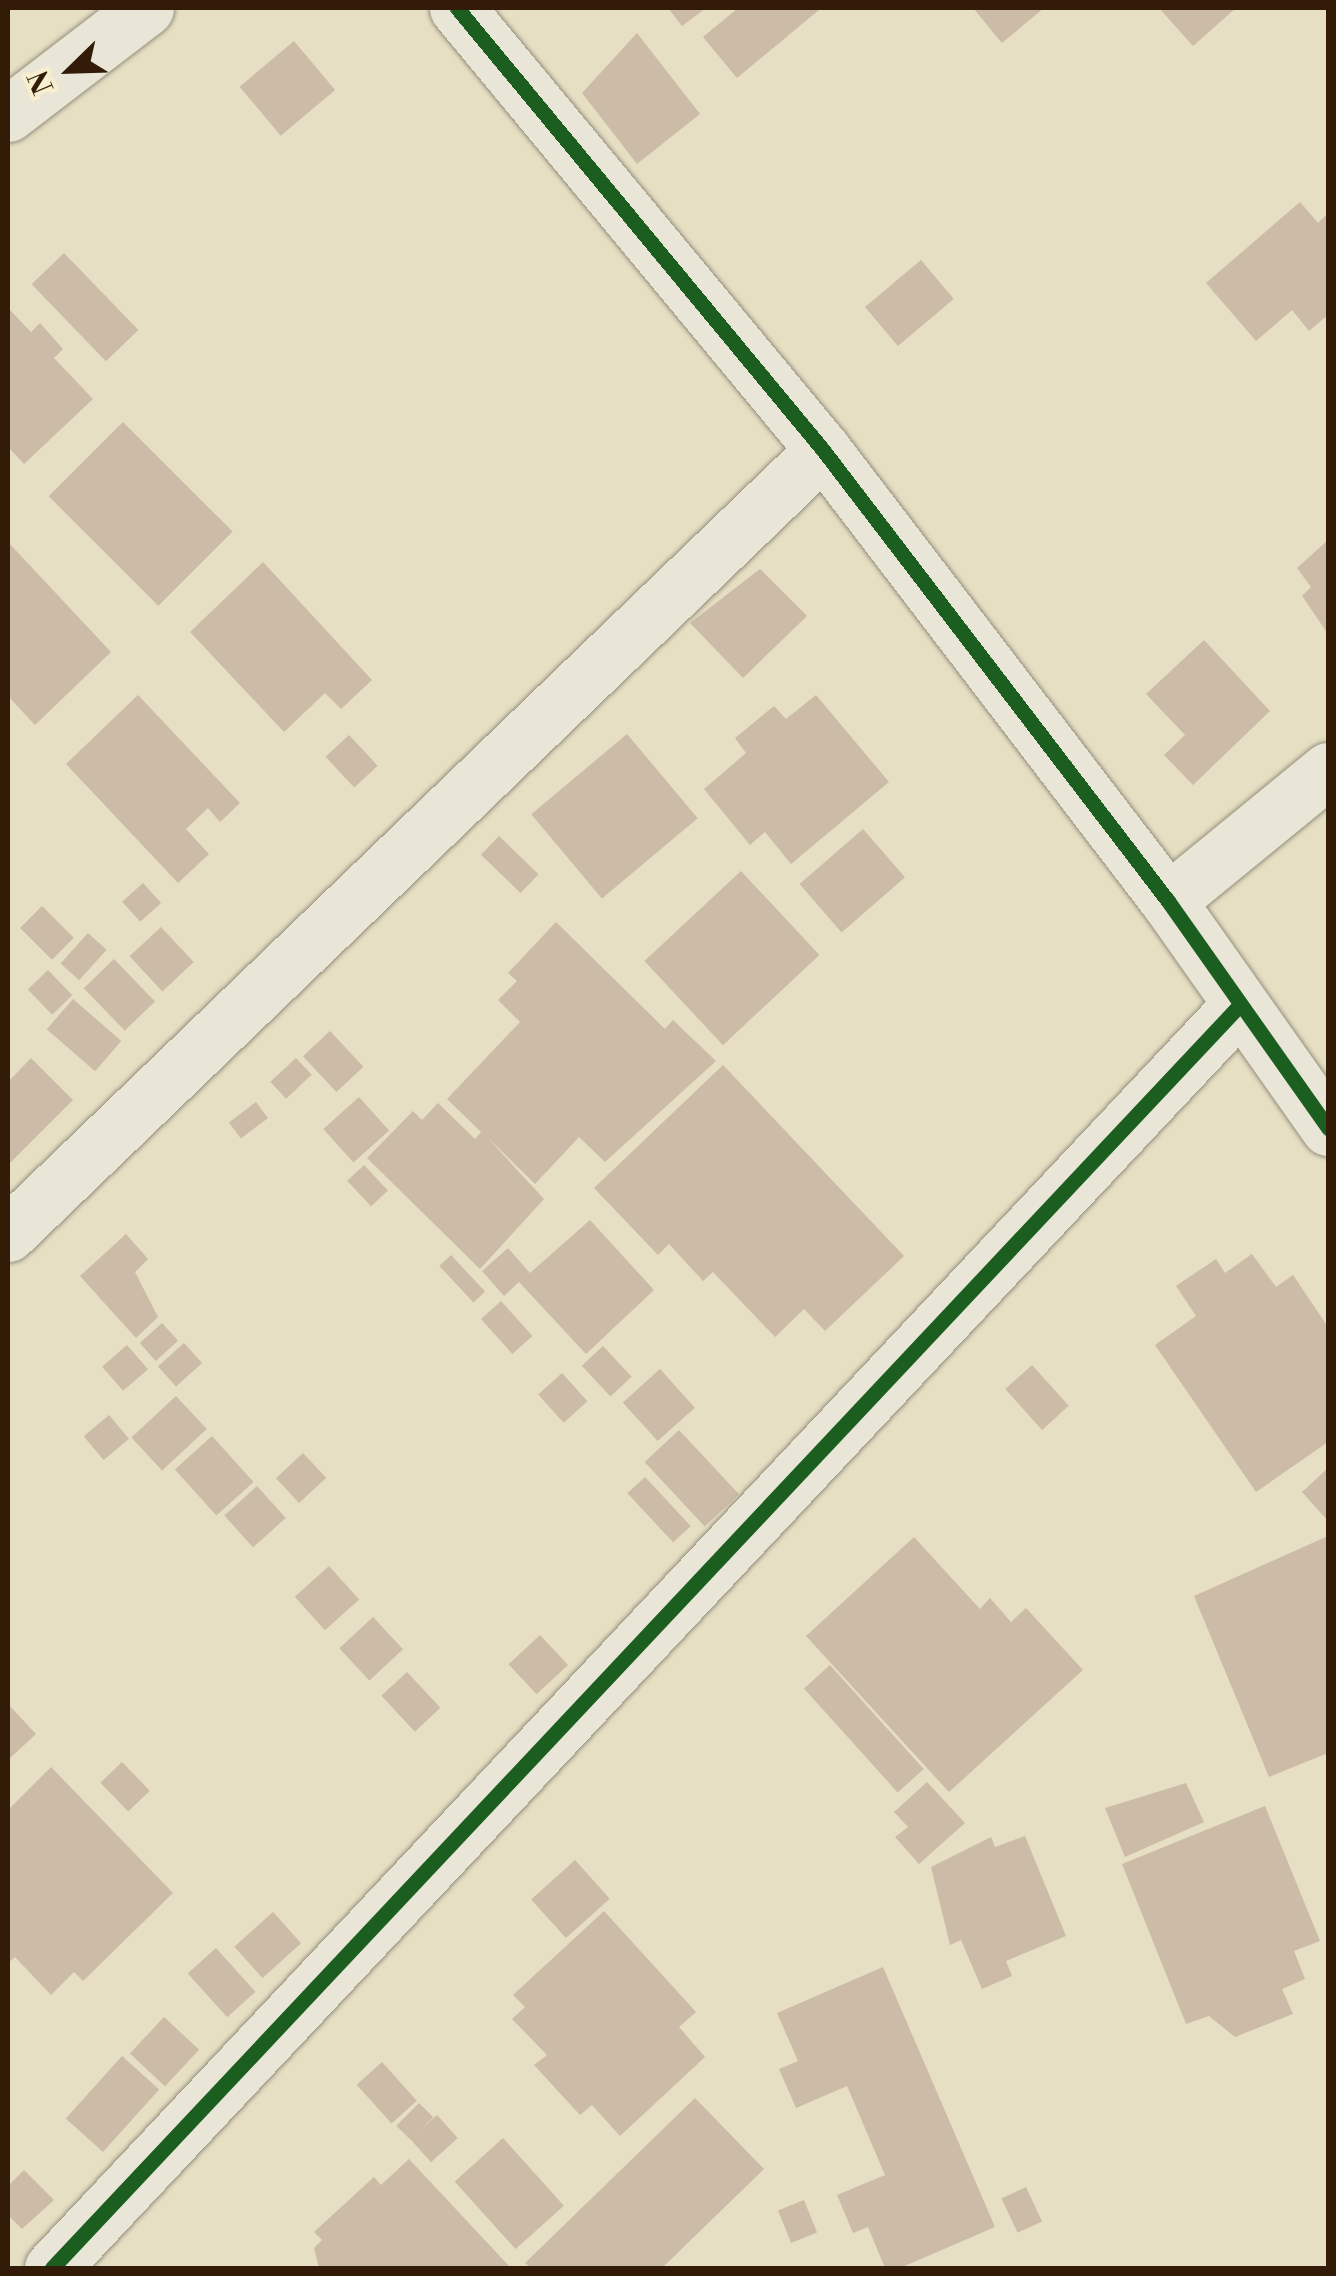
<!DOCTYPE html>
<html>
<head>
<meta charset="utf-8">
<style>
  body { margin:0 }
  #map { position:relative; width:1336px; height:2276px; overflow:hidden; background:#e6dfc3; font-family:"Libre Bodoni",serif }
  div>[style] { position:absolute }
  .building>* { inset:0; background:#ccbba6; transform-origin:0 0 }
  .roads { filter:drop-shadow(0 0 2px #958e7c) drop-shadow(0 0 2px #958e7c) }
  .street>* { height:55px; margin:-27.5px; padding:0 27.5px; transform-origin:27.5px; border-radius:27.5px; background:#e9e6d8 }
  .cycleway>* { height:15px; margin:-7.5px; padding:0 7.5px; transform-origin:7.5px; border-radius:7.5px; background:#1b5e20 }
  span { translate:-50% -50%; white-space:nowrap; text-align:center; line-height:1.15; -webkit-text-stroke:8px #f8efce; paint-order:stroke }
  .frame { position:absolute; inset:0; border:10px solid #321b07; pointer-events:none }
  .north { position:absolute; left:20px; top:20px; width:100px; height:100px; -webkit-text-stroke:8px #f8efce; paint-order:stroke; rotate:247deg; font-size:28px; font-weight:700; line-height:40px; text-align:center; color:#321b07 }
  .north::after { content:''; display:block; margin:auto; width:35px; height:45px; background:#321b07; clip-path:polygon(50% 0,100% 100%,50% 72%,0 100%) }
</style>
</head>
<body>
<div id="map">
  <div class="building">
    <i style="clip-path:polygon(668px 8px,706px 8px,682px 26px)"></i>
    <i style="clip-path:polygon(738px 8px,817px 8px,819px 10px,737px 78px,703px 37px)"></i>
    <i style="clip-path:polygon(973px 8px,1044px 8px,1002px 43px)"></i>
    <i style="clip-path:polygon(1159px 8px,1236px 8px,1193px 46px)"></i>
    <i style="clip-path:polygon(637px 33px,700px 114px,637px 164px,582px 93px)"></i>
    <i style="left:294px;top:41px;width:64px;height:71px;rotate:50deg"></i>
    <i style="clip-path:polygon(1300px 202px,1318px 223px,1328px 213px,1328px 315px,1309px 331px,1292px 310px,1256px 341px,1206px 283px)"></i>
    <i style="left:64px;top:253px;width:107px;height:45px;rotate:46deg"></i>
    <i style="left:921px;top:260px;width:51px;height:73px;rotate:50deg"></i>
    <i style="clip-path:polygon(8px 308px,31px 332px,40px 323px,63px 349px,54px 358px,93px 399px,24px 464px,8px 447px)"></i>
    <i style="left:123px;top:422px;width:155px;height:105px;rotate:45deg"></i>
    <i style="clip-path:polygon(1328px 540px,1328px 634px,1302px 596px,1311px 587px,1297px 568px)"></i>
    <i style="clip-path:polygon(8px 542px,111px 652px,35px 725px,8px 696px)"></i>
    <i style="clip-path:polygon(263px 562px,372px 680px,341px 709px,325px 693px,284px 732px,190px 632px)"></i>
    <i style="clip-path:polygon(760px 569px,807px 616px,743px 678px,690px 623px)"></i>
    <i style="clip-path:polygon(1204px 640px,1270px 711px,1193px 785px,1164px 755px,1185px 735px,1146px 694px)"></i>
    <i style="clip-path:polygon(138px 695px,240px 803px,220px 822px,208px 808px,186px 829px,209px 854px,178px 883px,66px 764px)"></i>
    <i style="clip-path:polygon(816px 695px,889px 782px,791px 864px,765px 832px,750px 845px,704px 789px,746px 753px,735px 738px,774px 706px,786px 719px)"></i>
    <i style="left:627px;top:734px;width:110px;height:125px;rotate:50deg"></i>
    <i style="left:349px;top:735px;width:42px;height:32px;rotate:47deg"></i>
    <i style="left:863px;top:829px;width:64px;height:84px;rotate:49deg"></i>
    <i style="left:499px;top:836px;width:55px;height:26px;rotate:44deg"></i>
    <i style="left:741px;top:871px;width:115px;height:132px;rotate:47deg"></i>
    <i style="left:143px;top:883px;width:27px;height:28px;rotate:48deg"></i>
    <i style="left:42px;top:906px;width:45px;height:31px;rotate:45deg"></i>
    <i style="clip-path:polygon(556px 922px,665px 1029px,673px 1020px,716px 1061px,605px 1162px,579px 1137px,535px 1184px,486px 1136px,544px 1199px,480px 1269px,367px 1158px,413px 1111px,422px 1120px,438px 1103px,475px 1139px,481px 1132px,447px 1099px,520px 1022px,498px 1000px,517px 981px,508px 973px)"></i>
    <i style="left:161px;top:927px;width:48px;height:43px;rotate:47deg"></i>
    <i style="left:88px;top:933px;width:25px;height:41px;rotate:42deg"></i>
    <i style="left:114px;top:959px;width:59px;height:42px;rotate:46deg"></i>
    <i style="left:48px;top:970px;width:35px;height:28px;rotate:46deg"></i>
    <i style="left:73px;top:999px;width:64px;height:40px;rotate:41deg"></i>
    <i style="left:330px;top:1031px;width:49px;height:37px;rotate:47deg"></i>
    <i style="clip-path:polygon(31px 1058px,73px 1100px,8px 1165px,8px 1082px)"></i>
    <i style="left:296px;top:1058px;width:23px;height:35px;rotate:47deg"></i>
    <i style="clip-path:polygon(723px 1065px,904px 1256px,825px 1331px,804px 1309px,775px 1337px,713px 1272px,703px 1281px,669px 1244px,658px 1255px,594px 1188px)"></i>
    <i style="left:359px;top:1097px;width:45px;height:48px;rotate:48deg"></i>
    <i style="left:256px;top:1102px;width:20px;height:34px;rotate:53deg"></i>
    <i style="left:364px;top:1165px;width:35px;height:23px;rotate:47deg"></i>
    <i style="clip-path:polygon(590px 1220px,654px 1290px,586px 1354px,519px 1282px,504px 1296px,482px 1271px,508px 1248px,530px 1273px)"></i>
    <i style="clip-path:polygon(126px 1234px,148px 1259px,135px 1272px,158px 1317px,136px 1338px,80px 1276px)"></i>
    <i style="clip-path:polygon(1252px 1254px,1276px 1287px,1293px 1275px,1328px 1327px,1328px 1442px,1256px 1492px,1155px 1345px,1196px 1316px,1176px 1286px,1216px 1259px,1225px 1273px)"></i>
    <i style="left:451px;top:1255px;width:50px;height:16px;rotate:47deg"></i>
    <i style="left:501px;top:1301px;width:47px;height:27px;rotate:48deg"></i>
    <i style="left:162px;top:1323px;width:24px;height:30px;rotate:48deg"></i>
    <i style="left:184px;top:1343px;width:27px;height:35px;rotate:48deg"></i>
    <i style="left:127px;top:1345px;width:32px;height:33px;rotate:49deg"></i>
    <i style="left:603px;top:1346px;width:42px;height:29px;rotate:47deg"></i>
    <i style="left:1032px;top:1365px;width:55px;height:36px;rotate:48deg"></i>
    <i style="left:660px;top:1369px;width:52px;height:50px;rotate:48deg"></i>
    <i style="left:562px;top:1373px;width:38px;height:32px;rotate:48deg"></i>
    <i style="left:176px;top:1396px;width:45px;height:61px;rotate:47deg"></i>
    <i style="left:109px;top:1415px;width:31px;height:33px;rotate:50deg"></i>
    <i style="left:679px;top:1430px;width:88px;height:47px;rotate:47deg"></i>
    <i style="left:212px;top:1436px;width:62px;height:50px;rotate:48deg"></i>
    <i style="left:303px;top:1453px;width:34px;height:37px;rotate:47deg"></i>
    <i style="clip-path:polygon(1328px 1468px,1328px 1521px,1302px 1492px)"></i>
    <i style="left:645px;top:1477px;width:67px;height:24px;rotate:47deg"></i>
    <i style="left:257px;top:1486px;width:43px;height:44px;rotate:48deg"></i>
    <i style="clip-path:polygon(1328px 1536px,1328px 1753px,1269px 1777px,1194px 1596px)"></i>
    <i style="clip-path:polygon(914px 1537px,980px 1609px,990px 1598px,1011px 1622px,1026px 1608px,1083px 1670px,949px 1792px,806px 1636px)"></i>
    <i style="left:329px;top:1566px;width:45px;height:46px;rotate:48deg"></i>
    <i style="left:373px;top:1617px;width:44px;height:46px;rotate:47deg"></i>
    <i style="left:540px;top:1635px;width:41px;height:43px;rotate:47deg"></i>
    <i style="left:830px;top:1665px;width:140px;height:35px;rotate:48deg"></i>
    <i style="left:407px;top:1672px;width:49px;height:35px;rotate:47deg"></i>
    <i style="clip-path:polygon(8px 1704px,36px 1734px,8px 1760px)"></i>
    <i style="left:122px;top:1762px;width:40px;height:30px;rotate:46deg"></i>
    <i style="clip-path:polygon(51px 1767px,173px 1893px,83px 1981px,74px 1972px,51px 1995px,15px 1957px,8px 1963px,8px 1810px)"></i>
    <i style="clip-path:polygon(927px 1782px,965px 1823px,919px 1864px,895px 1837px,908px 1827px,894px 1812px)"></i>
    <i style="clip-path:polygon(1186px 1783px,1204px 1822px,1125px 1857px,1105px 1808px)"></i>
    <i style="clip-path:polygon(1265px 1806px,1320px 1941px,1294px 1951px,1305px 1979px,1282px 1989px,1293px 2014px,1235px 2037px,1209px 2016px,1186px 2024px,1122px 1864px)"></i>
    <i style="clip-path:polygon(1025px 1836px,1066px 1936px,1006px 1961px,1012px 1976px,982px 1989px,961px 1940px,950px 1945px,931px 1867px,991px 1837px,995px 1847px)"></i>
    <i style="left:575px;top:1860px;width:52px;height:59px;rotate:48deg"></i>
    <i style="clip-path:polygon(604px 1911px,696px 2012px,679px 2027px,705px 2057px,620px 2136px,592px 2105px,580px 2115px,534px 2065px,547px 2055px,512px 2019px,525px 2007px,513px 1995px)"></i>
    <i style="left:273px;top:1912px;width:42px;height:52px;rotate:48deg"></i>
    <i style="left:216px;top:1948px;width:59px;height:38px;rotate:48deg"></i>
    <i style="clip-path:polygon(883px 1967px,995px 2227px,900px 2268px,885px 2268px,868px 2227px,853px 2233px,837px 2195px,885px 2175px,847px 2086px,796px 2108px,779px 2069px,798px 2061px,777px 2013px)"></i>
    <i style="left:164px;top:2017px;width:48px;height:50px;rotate:43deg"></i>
    <i style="left:122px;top:2056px;width:50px;height:84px;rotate:42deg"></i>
    <i style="left:382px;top:2062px;width:52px;height:34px;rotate:48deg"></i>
    <i style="clip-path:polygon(695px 2098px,764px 2169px,662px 2268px,531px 2268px,525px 2263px)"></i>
    <i style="left:419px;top:2103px;width:20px;height:32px;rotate:45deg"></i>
    <i style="left:437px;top:2115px;width:31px;height:36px;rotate:48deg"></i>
    <i style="left:503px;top:2138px;width:91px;height:65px;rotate:48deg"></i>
    <i style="clip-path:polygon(409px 2159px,511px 2268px,319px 2268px,314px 2248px,322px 2240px,314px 2232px,374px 2177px,381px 2185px)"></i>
    <i style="clip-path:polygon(24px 2170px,54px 2200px,22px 2229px,8px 2215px,8px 2186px)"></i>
    <i style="left:1026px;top:2187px;width:38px;height:27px;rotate:65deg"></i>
    <i style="left:804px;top:2200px;width:35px;height:28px;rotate:68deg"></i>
  </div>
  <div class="roads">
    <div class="street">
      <i style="left:457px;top:8px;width:574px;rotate:50.37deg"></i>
      <i style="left:823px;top:450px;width:568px;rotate:52.59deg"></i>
      <i style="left:1168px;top:901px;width:278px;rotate:54.8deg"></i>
      <i style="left:8px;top:114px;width:174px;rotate:-37.5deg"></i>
      <i style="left:1168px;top:901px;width:207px;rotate:-39.3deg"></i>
      <i style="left:8px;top:1234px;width:1131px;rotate:-43.89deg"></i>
      <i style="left:52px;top:2268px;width:1730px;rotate:-46.76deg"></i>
    </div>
  </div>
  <div class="cycleway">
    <i style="left:457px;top:8px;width:574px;rotate:50.37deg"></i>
    <i style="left:823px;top:450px;width:568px;rotate:52.59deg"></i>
    <i style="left:1168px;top:901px;width:278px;rotate:54.8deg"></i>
    <i style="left:52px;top:2268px;width:1730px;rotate:-46.76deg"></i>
  </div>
  <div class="frame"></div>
  <div class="north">N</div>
</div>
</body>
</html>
